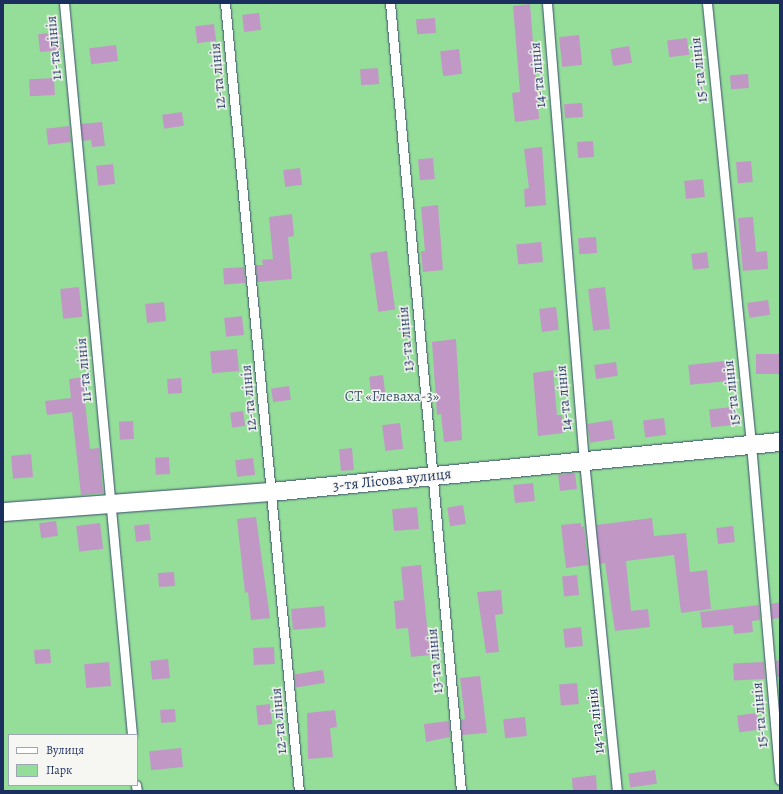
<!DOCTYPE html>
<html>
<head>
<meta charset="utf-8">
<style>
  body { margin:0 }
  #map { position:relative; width:783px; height:794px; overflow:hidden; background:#eeead6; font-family:Alegreya,serif }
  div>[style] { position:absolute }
  .green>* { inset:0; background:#94de99 }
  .building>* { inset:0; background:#c198c5; transform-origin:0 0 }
  .roads { filter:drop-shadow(0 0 1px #3b4b70) drop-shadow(0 0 1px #3b4b70) }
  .lane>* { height:9px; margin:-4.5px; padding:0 4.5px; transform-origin:4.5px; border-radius:4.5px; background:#fff }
  .street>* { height:18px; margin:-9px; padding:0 9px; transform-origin:9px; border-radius:9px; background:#fff }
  span { translate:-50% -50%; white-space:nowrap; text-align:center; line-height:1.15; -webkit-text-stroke:3px #f6f6f2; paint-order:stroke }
  .street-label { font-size:15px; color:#1b2f5e }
  .park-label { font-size:15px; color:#395b6d }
  .frame { position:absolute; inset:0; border:4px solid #1b2f5e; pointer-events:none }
  .legend { position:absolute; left:8px; top:734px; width:130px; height:52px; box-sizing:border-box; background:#f6f6f2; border:1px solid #9ea6b7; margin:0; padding:5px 7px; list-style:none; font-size:12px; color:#1b2f5e }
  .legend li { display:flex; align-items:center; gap:8px; height:20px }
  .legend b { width:20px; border:1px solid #9ea6b7 }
</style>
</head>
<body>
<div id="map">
  <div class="green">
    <i style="clip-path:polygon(evenodd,3px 3px,780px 3px,780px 791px,3px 791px,3px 3px,9px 735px,137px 735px,137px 785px,9px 785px,9px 735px)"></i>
  </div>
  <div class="building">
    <i style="clip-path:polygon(530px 4px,539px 119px,515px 122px,512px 93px,520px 92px,513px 6px)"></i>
    <i style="left:259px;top:13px;width:17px;height:17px;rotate:83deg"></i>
    <i style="left:435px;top:18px;width:15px;height:19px;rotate:86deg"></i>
    <i style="left:214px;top:24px;width:17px;height:19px;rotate:83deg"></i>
    <i style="left:59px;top:32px;width:18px;height:21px;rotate:84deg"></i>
    <i style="left:579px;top:35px;width:30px;height:20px;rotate:84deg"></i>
    <i style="left:687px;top:38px;width:17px;height:20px;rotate:83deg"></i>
    <i style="left:116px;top:45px;width:16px;height:27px;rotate:83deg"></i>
    <i style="left:629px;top:46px;width:17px;height:19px;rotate:80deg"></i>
    <i style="left:459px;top:49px;width:25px;height:19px;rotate:83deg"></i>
    <i style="left:378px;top:68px;width:16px;height:18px;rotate:86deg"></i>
    <i style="left:748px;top:74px;width:14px;height:18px;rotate:86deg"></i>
    <i style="left:54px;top:78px;width:17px;height:25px;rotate:87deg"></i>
    <i style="left:582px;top:103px;width:14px;height:18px;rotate:86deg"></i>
    <i style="left:182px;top:112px;width:14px;height:20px;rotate:82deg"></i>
    <i style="clip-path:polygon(102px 122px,105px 146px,92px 147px,91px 140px,83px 141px,81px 124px)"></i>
    <i style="left:69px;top:126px;width:16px;height:23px;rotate:83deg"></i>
    <i style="left:593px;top:141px;width:16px;height:16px;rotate:86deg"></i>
    <i style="clip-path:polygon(542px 147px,546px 205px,525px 207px,524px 189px,529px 188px,524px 149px)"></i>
    <i style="left:433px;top:158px;width:21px;height:15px;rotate:85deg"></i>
    <i style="left:751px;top:161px;width:21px;height:15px;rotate:85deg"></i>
    <i style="left:113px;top:164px;width:20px;height:17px;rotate:84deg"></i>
    <i style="left:300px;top:168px;width:17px;height:17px;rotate:83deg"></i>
    <i style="left:703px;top:179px;width:18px;height:19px;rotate:84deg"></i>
    <i style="clip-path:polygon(438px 205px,443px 270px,423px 272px,421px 251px,425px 251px,421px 207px)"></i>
    <i style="clip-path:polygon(292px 214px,294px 236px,288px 237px,292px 279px,257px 282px,256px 265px,263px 265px,262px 260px,273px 259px,269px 217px)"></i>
    <i style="clip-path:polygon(753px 217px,756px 252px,767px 251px,768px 269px,743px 271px,738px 218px)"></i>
    <i style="left:596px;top:237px;width:16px;height:18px;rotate:86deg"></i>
    <i style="left:541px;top:242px;width:20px;height:25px;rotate:84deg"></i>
    <i style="left:387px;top:251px;width:59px;height:17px;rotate:82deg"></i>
    <i style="left:707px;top:252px;width:16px;height:16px;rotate:83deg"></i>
    <i style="left:244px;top:267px;width:16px;height:21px;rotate:86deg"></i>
    <i style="left:79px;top:287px;width:30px;height:19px;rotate:84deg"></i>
    <i style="left:605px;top:287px;width:42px;height:17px;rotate:83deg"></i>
    <i style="left:768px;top:300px;width:15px;height:21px;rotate:82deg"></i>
    <i style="left:164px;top:302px;width:19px;height:19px;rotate:84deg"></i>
    <i style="left:556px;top:307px;width:23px;height:17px;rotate:83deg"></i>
    <i style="left:242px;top:316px;width:19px;height:18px;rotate:84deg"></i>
    <i style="clip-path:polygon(456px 339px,462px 440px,444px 442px,441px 414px,437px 415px,432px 342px)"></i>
    <i style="left:237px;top:349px;width:22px;height:27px;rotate:85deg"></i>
    <i style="left:780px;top:354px;width:20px;height:24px;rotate:90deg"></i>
    <i style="left:726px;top:361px;width:20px;height:38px;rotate:84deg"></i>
    <i style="left:616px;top:362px;width:14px;height:22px;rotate:82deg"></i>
    <i style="clip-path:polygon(553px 370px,557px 415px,562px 415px,564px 433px,538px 436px,533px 373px)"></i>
    <i style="left:383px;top:375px;width:25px;height:14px;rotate:83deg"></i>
    <i style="clip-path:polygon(86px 377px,87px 392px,84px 392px,90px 449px,99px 448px,103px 493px,81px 495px,72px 412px,47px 415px,45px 401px,71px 398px,69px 379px)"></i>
    <i style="left:181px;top:378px;width:15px;height:14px;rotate:86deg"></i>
    <i style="left:289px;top:386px;width:14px;height:18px;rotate:82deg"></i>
    <i style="left:732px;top:407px;width:18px;height:23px;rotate:84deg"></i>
    <i style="left:243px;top:411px;width:15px;height:13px;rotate:82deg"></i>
    <i style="left:664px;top:418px;width:17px;height:21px;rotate:83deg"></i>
    <i style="left:612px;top:420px;width:19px;height:25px;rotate:81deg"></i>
    <i style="left:133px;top:421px;width:18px;height:14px;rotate:87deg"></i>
    <i style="left:400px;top:423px;width:26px;height:18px;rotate:83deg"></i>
    <i style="left:352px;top:448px;width:22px;height:13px;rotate:85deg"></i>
    <i style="left:31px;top:454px;width:23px;height:20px;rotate:85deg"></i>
    <i style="left:169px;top:457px;width:17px;height:14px;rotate:87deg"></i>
    <i style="left:253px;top:458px;width:17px;height:18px;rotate:83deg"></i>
    <i style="left:575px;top:473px;width:16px;height:17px;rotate:83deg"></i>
    <i style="left:533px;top:483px;width:18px;height:20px;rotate:84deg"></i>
    <i style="left:463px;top:505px;width:19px;height:16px;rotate:81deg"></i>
    <i style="left:417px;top:507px;width:22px;height:25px;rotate:85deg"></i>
    <i style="clip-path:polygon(256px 517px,270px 618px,251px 620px,248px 592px,245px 593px,237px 519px)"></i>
    <i style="clip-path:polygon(652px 518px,654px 536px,686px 533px,690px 572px,707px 570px,711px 609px,681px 613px,674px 555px,626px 561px,631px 611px,648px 609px,650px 627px,615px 631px,605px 563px,600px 564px,596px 525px)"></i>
    <i style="left:56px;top:521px;width:15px;height:17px;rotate:82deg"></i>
    <i style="left:100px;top:523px;width:26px;height:24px;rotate:83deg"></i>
    <i style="clip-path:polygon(581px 523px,581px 527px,584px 526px,588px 565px,566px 568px,561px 525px)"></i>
    <i style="left:149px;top:524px;width:16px;height:15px;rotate:83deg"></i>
    <i style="left:733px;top:526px;width:16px;height:17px;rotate:83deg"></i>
    <i style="clip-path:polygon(421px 565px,430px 655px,411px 657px,408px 628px,396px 629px,394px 601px,404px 600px,401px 567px)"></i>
    <i style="left:174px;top:572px;width:14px;height:16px;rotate:86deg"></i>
    <i style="left:577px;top:575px;width:20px;height:15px;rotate:84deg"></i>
    <i style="clip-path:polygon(501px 590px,503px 614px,495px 615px,499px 652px,486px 653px,477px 592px)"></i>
    <i style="clip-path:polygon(780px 602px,780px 618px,772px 619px,771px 604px)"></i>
    <i style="clip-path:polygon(759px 605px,760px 620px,752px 621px,753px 632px,734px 634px,733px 625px,702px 628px,700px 612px)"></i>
    <i style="left:324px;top:606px;width:21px;height:33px;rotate:85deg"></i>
    <i style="left:581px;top:627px;width:19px;height:18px;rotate:84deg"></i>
    <i style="left:274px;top:647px;width:17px;height:21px;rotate:87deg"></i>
    <i style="left:50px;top:649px;width:14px;height:16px;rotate:86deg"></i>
    <i style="left:168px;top:659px;width:19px;height:18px;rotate:84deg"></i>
    <i style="clip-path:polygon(780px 660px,780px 677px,777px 677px,776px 661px)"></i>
    <i style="left:109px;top:662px;width:24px;height:25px;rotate:85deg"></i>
    <i style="left:764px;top:662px;width:17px;height:31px;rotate:87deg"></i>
    <i style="left:323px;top:670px;width:13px;height:29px;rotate:81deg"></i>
    <i style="clip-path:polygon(480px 676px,487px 733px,462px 735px,461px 720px,465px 719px,460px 678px)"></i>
    <i style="left:577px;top:683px;width:21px;height:18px;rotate:85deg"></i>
    <i style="left:270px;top:704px;width:20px;height:14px;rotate:84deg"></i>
    <i style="left:175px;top:709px;width:13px;height:15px;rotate:86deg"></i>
    <i style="clip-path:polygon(335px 710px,337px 727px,330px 728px,333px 757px,308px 759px,307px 713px)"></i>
    <i style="left:757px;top:713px;width:17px;height:20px;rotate:83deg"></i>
    <i style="left:525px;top:717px;width:19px;height:22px;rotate:84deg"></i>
    <i style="clip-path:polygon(449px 721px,450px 737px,426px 742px,424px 724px)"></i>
    <i style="left:181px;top:748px;width:19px;height:32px;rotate:84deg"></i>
    <i style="left:655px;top:770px;width:14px;height:27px;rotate:82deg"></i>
    <i style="clip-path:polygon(596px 775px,597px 791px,573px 791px,572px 778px)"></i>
  </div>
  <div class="roads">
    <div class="lane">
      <i style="left:64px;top:3px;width:735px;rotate:84.69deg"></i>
      <i style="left:225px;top:3px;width:791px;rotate:84.64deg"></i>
      <i style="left:390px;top:3px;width:791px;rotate:84.85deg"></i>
      <i style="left:547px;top:3px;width:459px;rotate:85.4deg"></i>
      <i style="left:584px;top:461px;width:332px;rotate:84.3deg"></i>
      <i style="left:707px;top:3px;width:443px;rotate:84.3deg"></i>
      <i style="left:751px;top:444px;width:337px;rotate:85.1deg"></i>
      <i style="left:136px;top:785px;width:6px;rotate:81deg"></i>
    </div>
    <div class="street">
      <i style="left:3px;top:512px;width:269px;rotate:-4.3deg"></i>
      <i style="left:271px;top:492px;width:511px;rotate:-5.61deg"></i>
    </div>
  </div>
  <div class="street-label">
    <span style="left:54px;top:48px;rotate:-95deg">11-та лінія</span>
    <span style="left:699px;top:70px;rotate:-96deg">15-та лінія</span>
    <span style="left:538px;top:75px;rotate:-95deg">14-та лінія</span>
    <span style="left:218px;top:76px;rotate:-95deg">12-та лінія</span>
    <span style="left:406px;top:339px;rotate:-95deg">13-та лінія</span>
    <span style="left:84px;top:370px;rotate:-95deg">11-та лінія</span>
    <span style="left:732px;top:393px;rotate:-96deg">15-та лінія</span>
    <span style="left:249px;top:398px;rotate:-95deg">12-та лінія</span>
    <span style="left:564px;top:398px;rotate:-95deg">14-та лінія</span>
    <span style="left:392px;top:480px;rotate:-6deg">3-тя Лісова вулиця</span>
    <span style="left:435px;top:661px;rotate:-95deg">13-та лінія</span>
    <span style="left:760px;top:715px;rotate:-95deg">15-та лінія</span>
    <span style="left:279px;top:721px;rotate:-95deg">12-та лінія</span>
    <span style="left:596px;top:721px;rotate:-96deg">14-та лінія</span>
  </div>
  <div class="park-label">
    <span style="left:392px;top:397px">СТ «Глеваха-3»</span>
  </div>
  <div class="frame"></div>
  <ul class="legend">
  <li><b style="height:5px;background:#fff"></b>Вулиця</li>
  <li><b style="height:11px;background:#94de99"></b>Парк</li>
  </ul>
</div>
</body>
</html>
